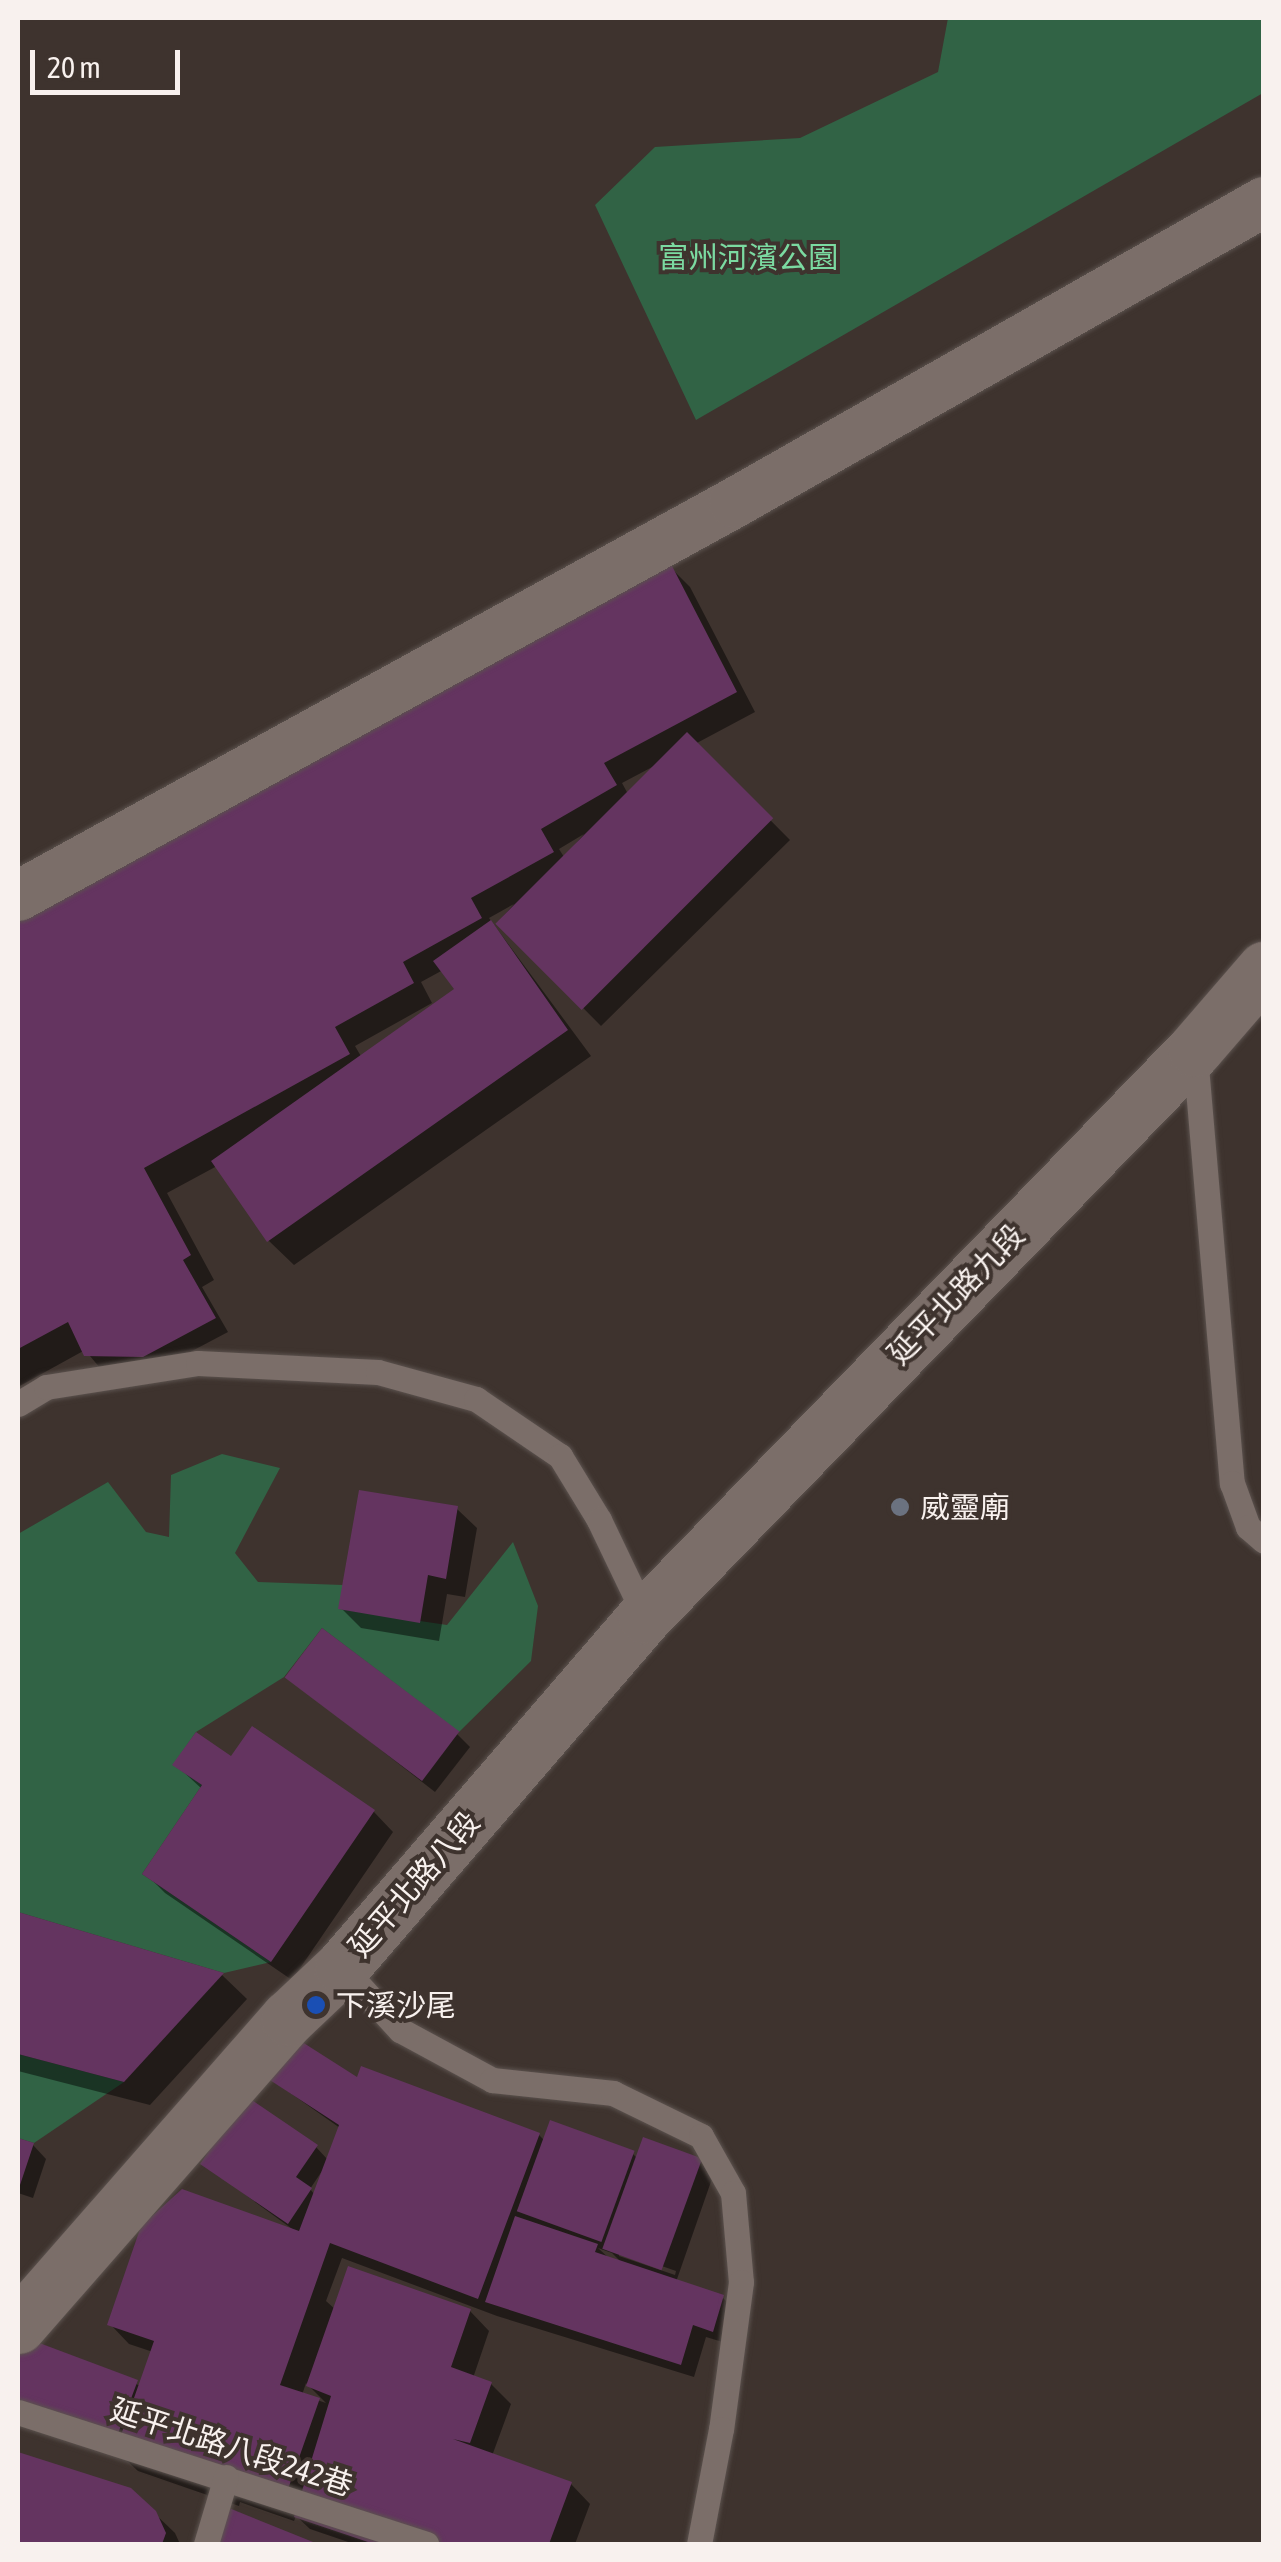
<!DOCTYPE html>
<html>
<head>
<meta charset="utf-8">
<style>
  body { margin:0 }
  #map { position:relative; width:1281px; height:2562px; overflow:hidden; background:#3e332e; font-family:"Asap Condensed","Noto Sans TC",sans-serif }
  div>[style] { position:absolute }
  .green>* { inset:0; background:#316345 }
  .shadow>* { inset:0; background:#0007 }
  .building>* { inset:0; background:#643460; transform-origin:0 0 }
  .roads { filter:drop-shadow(0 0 2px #5b524e) drop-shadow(0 0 2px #5b524e) }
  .service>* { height:25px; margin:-12.5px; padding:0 12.5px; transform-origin:12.5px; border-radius:12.5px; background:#7b6e69 }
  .minor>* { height:50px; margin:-25px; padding:0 25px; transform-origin:25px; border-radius:25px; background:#7b6e69 }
  .tertiary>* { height:55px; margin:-27.5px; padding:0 27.5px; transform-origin:27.5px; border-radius:27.5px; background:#7b6e69 }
  .dots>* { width:28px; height:28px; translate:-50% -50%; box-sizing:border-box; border:5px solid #3e332e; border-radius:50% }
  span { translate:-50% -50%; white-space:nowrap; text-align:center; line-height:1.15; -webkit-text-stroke:8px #3e332e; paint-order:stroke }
  .park-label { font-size:30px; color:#7bdaa1 }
  .street-label { font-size:30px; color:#f8f1ee }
  .poi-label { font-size:30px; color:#f8f1ee }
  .left { translate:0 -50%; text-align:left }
  .frame { position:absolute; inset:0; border:20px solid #f8f1ee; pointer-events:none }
  .scale { position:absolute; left:30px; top:50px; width:150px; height:45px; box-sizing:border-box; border:5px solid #f8f1ee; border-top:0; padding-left:12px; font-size:30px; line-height:35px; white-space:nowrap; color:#f8f1ee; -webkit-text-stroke:8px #3e332e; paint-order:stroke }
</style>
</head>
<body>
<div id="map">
  <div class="green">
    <i style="clip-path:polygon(948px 18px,1263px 18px,1263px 93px,696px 420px,595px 205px,655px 147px,800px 138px,938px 72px)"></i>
    <i style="clip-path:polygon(222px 1454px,280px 1468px,235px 1553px,258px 1582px,343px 1585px,339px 1609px,447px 1625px,513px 1542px,538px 1606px,531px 1661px,459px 1732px,322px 1628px,284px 1677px,196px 1732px,173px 1765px,202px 1785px,142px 1874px,271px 1962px,224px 1973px,18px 1912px,18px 1534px,108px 1482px,146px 1532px,169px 1537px,171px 1475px)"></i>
    <i style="clip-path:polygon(18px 2054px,124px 2082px,34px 2143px,18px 2138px)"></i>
  </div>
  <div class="shadow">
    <i style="clip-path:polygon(evenodd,670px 567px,690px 587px,755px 712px,695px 744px,790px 840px,601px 1026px,498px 922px,514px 904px,489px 918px,591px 1056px,294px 1265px,269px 1241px,217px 1166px,167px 1193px,214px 1280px,202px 1287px,228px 1332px,158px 1369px,100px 1368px,85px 1350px,18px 1387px,18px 917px,670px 567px,656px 765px,628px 794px,622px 783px,656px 765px,670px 567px,584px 834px,564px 857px,559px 849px,584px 834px,670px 567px,443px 970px,458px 990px,362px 1058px,355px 1046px,432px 1003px,421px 982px,443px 970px)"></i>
    <i style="clip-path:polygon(457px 1509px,477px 1528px,465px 1597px,447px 1594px,439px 1641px,361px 1628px,341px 1608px)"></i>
    <i style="clip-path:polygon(287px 1677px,457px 1734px,470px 1747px,435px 1792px)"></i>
    <i style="clip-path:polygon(253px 1730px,374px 1812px,393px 1832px,292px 1980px,165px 1893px,145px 1873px,202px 1789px,176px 1765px,232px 1759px)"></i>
    <i style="clip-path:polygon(18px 1914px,222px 1975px,247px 1999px,150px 2105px,18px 2071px)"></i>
    <i style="clip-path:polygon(evenodd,262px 2073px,358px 2081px,539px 2135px,545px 2141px,632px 2153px,638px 2159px,701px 2160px,714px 2173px,676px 2282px,723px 2298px,736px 2311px,726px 2343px,706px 2337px,694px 2377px,497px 2316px,342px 2258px,326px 2301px,336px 2310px,470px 2311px,489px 2331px,473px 2378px,491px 2384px,511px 2404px,492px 2456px,571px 2484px,590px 2504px,575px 2544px,354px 2544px,310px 2529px,296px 2516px,294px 2521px,240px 2502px,239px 2506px,138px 2471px,124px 2458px,18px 2418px,18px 2338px,141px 2386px,153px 2352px,129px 2344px,110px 2324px,295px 2231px,203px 2164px,316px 2147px,328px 2160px,340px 2128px,262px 2073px,322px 2171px,315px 2195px,310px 2189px,322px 2171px,262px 2073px,598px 2248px,612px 2253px,624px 2265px,611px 2260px,598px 2248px,262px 2073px,619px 2251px,676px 2271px,675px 2275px,619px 2256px,619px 2251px,262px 2073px,306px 2383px,326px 2403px,302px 2395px,306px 2383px)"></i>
    <i style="clip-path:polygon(18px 2140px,33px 2145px,46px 2159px,33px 2198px,18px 2193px)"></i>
    <i style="clip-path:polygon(18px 2455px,130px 2490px,175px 2533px,180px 2544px,18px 2544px)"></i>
  </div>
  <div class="building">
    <i style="clip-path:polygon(671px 564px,737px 692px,604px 763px,617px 785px,541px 829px,554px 852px,471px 898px,482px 918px,403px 962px,414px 983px,335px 1027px,350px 1054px,144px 1168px,191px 1255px,183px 1260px,216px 1318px,143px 1357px,84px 1356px,68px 1322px,18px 1349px,18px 916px)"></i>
    <i style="left:687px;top:732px;width:122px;height:271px;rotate:45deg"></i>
    <i style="clip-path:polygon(491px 920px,568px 1030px,267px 1242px,211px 1161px,454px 989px,433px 961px)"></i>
    <i style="clip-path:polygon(359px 1490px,458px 1506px,446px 1579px,428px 1575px,420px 1623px,338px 1609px)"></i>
    <i style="left:322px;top:1628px;width:172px;height:62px;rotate:37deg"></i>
    <i style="clip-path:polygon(252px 1726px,375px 1810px,271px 1962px,142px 1874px,202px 1785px,172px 1765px,196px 1732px,231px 1756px)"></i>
    <i style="clip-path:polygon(18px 1912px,224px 1973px,124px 2082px,18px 2054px)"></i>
    <i style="clip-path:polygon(288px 2033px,357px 2077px,361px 2066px,540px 2133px,478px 2299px,330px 2243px,280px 2385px,320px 2398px,281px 2509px,115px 2452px,154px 2341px,107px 2325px,141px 2226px,182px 2189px,299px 2231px,339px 2125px,259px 2073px)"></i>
    <i style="clip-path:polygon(246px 2096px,318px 2145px,296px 2177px,312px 2188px,288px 2224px,200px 2164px)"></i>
    <i style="left:550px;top:2120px;width:90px;height:97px;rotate:20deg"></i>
    <i style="left:643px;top:2137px;width:63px;height:119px;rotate:20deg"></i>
    <i style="clip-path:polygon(18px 2138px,34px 2143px,18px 2191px)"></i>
    <i style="clip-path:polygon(515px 2216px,598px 2244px,595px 2252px,724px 2295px,713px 2332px,693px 2325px,681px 2365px,485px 2302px)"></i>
    <i style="clip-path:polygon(348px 2266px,471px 2309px,451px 2367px,492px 2382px,470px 2443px,453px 2439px,572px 2482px,549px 2544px,374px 2544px,294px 2517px,331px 2396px,306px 2386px)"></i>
    <i style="clip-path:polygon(18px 2335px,138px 2380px,113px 2447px,18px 2411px)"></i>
    <i style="clip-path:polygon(18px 2452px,131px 2488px,156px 2511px,166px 2533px,162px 2544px,18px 2544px)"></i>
    <i style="clip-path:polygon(219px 2504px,318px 2544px,202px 2544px)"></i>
  </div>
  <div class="roads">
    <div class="service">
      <i style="left:1195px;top:1054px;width:431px;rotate:85.1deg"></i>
      <i style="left:1232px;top:1483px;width:47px;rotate:70deg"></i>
      <i style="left:1248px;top:1527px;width:21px;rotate:41deg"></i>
      <i style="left:18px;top:1404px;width:33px;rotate:-31deg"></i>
      <i style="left:46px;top:1387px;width:154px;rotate:-9deg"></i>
      <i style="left:198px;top:1363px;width:180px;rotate:2.9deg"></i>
      <i style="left:378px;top:1372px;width:102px;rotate:15.4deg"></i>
      <i style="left:476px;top:1399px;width:102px;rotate:34.2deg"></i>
      <i style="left:560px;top:1456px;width:75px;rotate:58.6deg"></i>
      <i style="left:599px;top:1520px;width:106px;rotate:64.4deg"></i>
      <i style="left:342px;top:1967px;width:86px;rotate:47.4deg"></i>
      <i style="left:400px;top:2030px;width:105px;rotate:28.5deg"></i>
      <i style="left:492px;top:2080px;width:122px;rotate:6.1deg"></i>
      <i style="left:613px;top:2093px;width:98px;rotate:26deg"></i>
      <i style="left:701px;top:2136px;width:65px;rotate:60.7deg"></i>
      <i style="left:733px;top:2193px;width:89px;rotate:84.9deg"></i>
      <i style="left:741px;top:2282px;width:148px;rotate:97.7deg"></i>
      <i style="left:721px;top:2429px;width:117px;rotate:100.8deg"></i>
      <i style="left:18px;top:2412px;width:429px;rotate:17.9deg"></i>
      <i style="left:206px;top:2544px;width:70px;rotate:-73.4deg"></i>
    </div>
    <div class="minor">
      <i style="left:18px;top:896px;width:817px;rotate:-28.76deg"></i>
      <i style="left:734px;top:503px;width:610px;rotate:-29.59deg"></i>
    </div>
    <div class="tertiary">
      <i style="left:18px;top:2326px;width:410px;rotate:-48.8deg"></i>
      <i style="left:288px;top:2018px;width:74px;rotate:-43.4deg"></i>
      <i style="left:342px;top:1967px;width:464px;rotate:-49.2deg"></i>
      <i style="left:645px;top:1616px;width:790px;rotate:-45.87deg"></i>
      <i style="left:1195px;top:1049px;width:106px;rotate:-49.2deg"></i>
    </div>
  </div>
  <div class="dots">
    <i style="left:900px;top:1507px;background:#6b7280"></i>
    <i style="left:316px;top:2005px;background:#1a4fb4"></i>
  </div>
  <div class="park-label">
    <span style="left:748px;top:257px">富州河濱公園</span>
  </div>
  <div class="street-label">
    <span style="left:956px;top:1294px;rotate:-46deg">延平北路九段</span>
    <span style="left:414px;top:1884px;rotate:-49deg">延平北路八段</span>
    <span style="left:232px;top:2447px;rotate:18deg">延平北路八段242巷</span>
  </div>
  <div class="poi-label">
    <span class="left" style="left:920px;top:1507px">威靈廟</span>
    <span class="left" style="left:336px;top:2005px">下溪沙尾</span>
  </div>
  <div class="frame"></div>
  <div class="scale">20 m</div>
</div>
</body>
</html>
